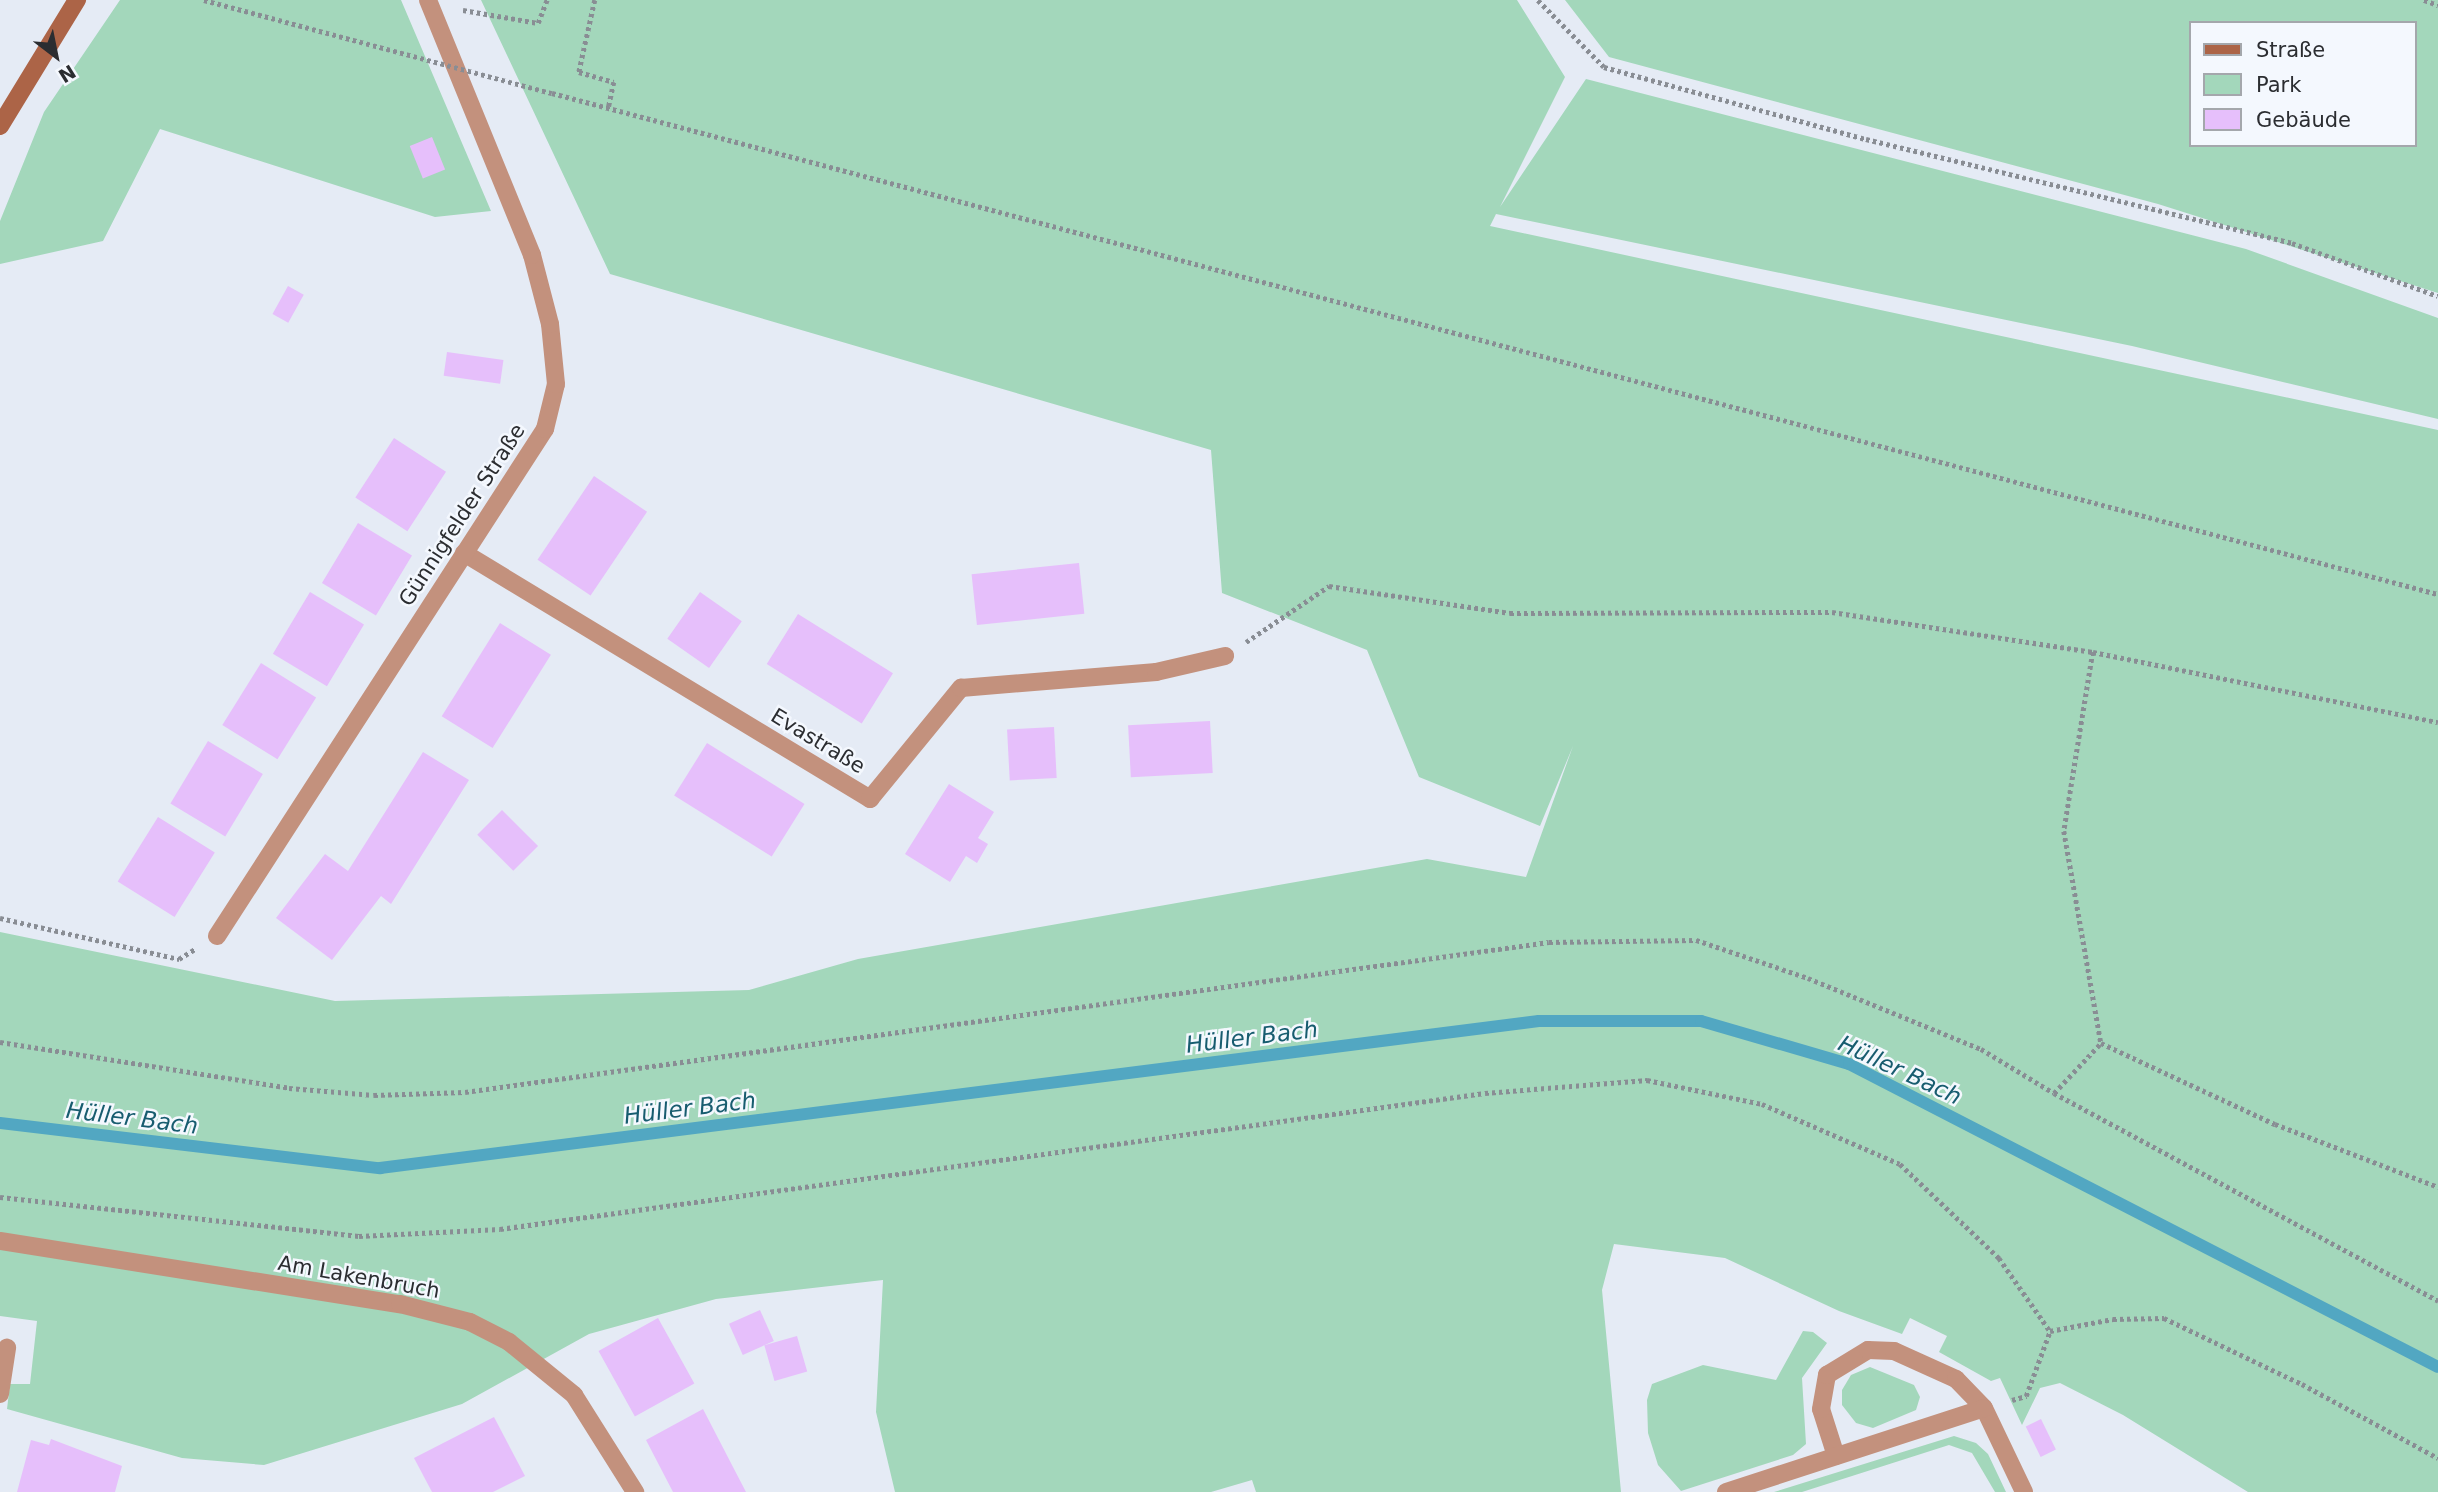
<!DOCTYPE html>
<html>
<head>
<meta charset="utf-8">
<style>
  body { margin:0 }
  #map { position:relative; width:2438px; height:1492px; overflow:hidden; background:#e5ebf5; font-family:"DejaVu Sans",sans-serif }
  div>[style] { position:absolute }
  .green>* { inset:0; background:#a3d7bb }
  .stream>* { height:12px; margin:-6px; padding:0 6px; transform-origin:6px; border-radius:6px; background:#52a7c2 }
  .building>* { inset:0; background:#e6bffb; transform-origin:0 0 }
  .path>* { height:4.5px; margin-top:-2.25px; transform-origin:0; background:repeating-linear-gradient(90deg,#898d94 0 3.5px,transparent 0 7px) }
  .lane>* { height:18px; margin:-9px; padding:0 9px; transform-origin:9px; border-radius:9px; background:#c3917d }
  .street>* { height:18px; margin:-9px; padding:0 9px; transform-origin:9px; border-radius:9px; background:#c3917d }
  .secondary>* { height:18px; margin:-9px; padding:0 9px; transform-origin:9px; border-radius:9px; background:#ac6447 }
  .path-bridge>* { height:4.5px; margin-top:-2.25px; transform-origin:0; background:repeating-linear-gradient(90deg,#898d94 0 3.5px,transparent 0 7px) }
  span { translate:-50% -50%; white-space:nowrap; text-align:center; line-height:1.15; -webkit-text-stroke:5px #f4f8fe; paint-order:stroke }
  .street-label { font-size:21px; color:#2b2d31 }
  .water-label { font-size:23px; color:#175c6f; font-style:italic }
  .legend { position:absolute; left:2189px; top:21px; width:228px; height:126px; box-sizing:border-box; background:#f4f8fe; border:2px solid #a4a7ac; margin:0; padding:9px 12px; list-style:none; font-size:21px; color:#2b2d31 }
  .legend li { display:flex; align-items:center; gap:14px; height:35px }
  .legend b { width:35px; border:2px solid #a4a7ac }
  .north { position:absolute; left:21px; top:21px; width:70px; height:70px; -webkit-text-stroke:5px #f4f8fe; paint-order:stroke; rotate:148deg; font-size:19px; font-weight:700; line-height:28px; text-align:center; color:#2b2d31 }
  .north::after { content:''; display:block; margin:auto; width:24px; height:32px; background:#2b2d31; clip-path:polygon(50% 0,100% 100%,50% 72%,0 100%) }
</style>
</head>
<body>
<div id="map">
  <div class="green">
    <i style="clip-path:polygon(120px 0,401px 0,491px 211px,435px 217px,160px 129px,103px 241px,0 264px,0 221px,44px 112px)"></i>
    <i style="clip-path:polygon(481px 0,1517px 0,1565px 77px,1500px 207px,1586px 79px,2246px 249px,2438px 318px,2438px 419px,2132px 346px,1496px 214px,1490px 226px,2438px 430px,2438px 1492px,2248px 1492px,2123px 1415px,2060px 1383px,2040px 1388px,2022px 1425px,2000px 1378px,1991px 1381px,1939px 1352px,1947px 1336px,1910px 1318px,1902px 1334px,1839px 1311px,1725px 1258px,1614px 1244px,1602px 1290px,1621px 1492px,1256px 1492px,1252px 1480px,1211px 1492px,895px 1492px,876px 1412px,883px 1280px,716px 1299px,589px 1334px,462px 1404px,264px 1465px,182px 1458px,7px 1409px,10px 1384px,30px 1384px,37px 1321px,0 1316px,0 932px,335px 1001px,749px 990px,858px 959px,1427px 859px,1526px 877px,1573px 746px,1540px 826px,1419px 777px,1367px 650px,1222px 593px,1211px 450px,610px 274px)"></i>
    <i style="clip-path:polygon(evenodd,1565px 0,2438px 0,2438px 293px,2158px 204px,1609px 57px,1565px 0,2191px 23px,2415px 23px,2415px 145px,2191px 145px,2191px 23px)"></i>
    <i style="clip-path:polygon(1803px 1331px,1813px 1332px,1827px 1343px,1802px 1378px,1806px 1444px,1793px 1455px,1681px 1491px,1658px 1465px,1648px 1433px,1647px 1400px,1652px 1384px,1703px 1365px,1776px 1380px)"></i>
    <i style="clip-path:polygon(1870px 1367px,1914px 1385px,1920px 1397px,1916px 1410px,1873px 1428px,1856px 1423px,1842px 1405px,1842px 1390px,1851px 1375px)"></i>
    <i style="clip-path:polygon(1954px 1436px,1976px 1443px,1988px 1454px,2006px 1492px,1995px 1492px,1972px 1453px,1949px 1445px,1802px 1492px,1774px 1492px)"></i>
  </div>
  <div class="stream">
    <i style="left:0;top:1123px;width:383px;rotate:6.8deg"></i>
    <i style="left:380px;top:1168px;width:1168px;rotate:-7.23deg"></i>
    <i style="left:1539px;top:1021px;width:162px"></i>
    <i style="left:1701px;top:1021px;width:154px;rotate:16.2deg"></i>
    <i style="left:1849px;top:1064px;width:662px;rotate:27.22deg"></i>
  </div>
  <div class="building">
    <i style="left:432px;top:137px;width:35px;height:24px;rotate:68deg"></i>
    <i style="left:288px;top:286px;width:18px;height:32px;rotate:29deg"></i>
    <i style="left:447px;top:352px;width:57px;height:24px;rotate:8deg"></i>
    <i style="left:394px;top:438px;width:62px;height:71px;rotate:33deg"></i>
    <i style="left:594px;top:476px;width:64px;height:101px;rotate:34deg"></i>
    <i style="left:358px;top:523px;width:63px;height:70px;rotate:31deg"></i>
    <i style="left:1079px;top:563px;width:51px;height:108px;rotate:84deg"></i>
    <i style="left:310px;top:592px;width:63px;height:72px;rotate:31deg"></i>
    <i style="left:700px;top:592px;width:51px;height:57px;rotate:35deg"></i>
    <i style="left:798px;top:614px;width:112px;height:59px;rotate:32deg"></i>
    <i style="left:500px;top:623px;width:60px;height:110px;rotate:32deg"></i>
    <i style="left:261px;top:663px;width:65px;height:73px;rotate:32deg"></i>
    <i style="left:1210px;top:721px;width:52px;height:82px;rotate:87deg"></i>
    <i style="left:1054px;top:727px;width:51px;height:47px;rotate:87deg"></i>
    <i style="left:208px;top:741px;width:64px;height:73px;rotate:31deg"></i>
    <i style="left:707px;top:743px;width:115px;height:62px;rotate:32deg"></i>
    <i style="clip-path:polygon(423px 752px,469px 780px,391px 904px,381px 896px,332px 960px,276px 918px,325px 854px,348px 871px)"></i>
    <i style="clip-path:polygon(949px 784px,994px 812px,978px 838px,988px 844px,977px 863px,966px 856px,950px 882px,905px 854px)"></i>
    <i style="left:502px;top:810px;width:51px;height:35px;rotate:45deg"></i>
    <i style="left:158px;top:817px;width:67px;height:76px;rotate:32deg"></i>
    <i style="left:760px;top:1310px;width:34px;height:34px;rotate:66deg"></i>
    <i style="left:658px;top:1318px;width:75px;height:68px;rotate:61deg"></i>
    <i style="left:797px;top:1336px;width:37px;height:34px;rotate:74deg"></i>
    <i style="clip-path:polygon(703px 1409px,733px 1467px,746px 1492px,673px 1492px,646px 1440px)"></i>
    <i style="clip-path:polygon(494px 1417px,525px 1476px,493px 1492px,432px 1492px,414px 1458px)"></i>
    <i style="left:2041px;top:1419px;width:34px;height:17px;rotate:64deg"></i>
    <i style="clip-path:polygon(51px 1439px,122px 1466px,115px 1492px,17px 1492px,31px 1440px,49px 1445px)"></i>
  </div>
  <div class="path">
    <i style="left:595px;top:0;width:74px;rotate:102.5deg"></i>
    <i style="left:579px;top:72px;width:36px;rotate:16deg"></i>
    <i style="left:614px;top:82px;width:25px;rotate:102deg"></i>
    <i style="left:1538px;top:0;width:94px;rotate:45.4deg"></i>
    <i style="left:1604px;top:67px;width:272px;rotate:15.4deg"></i>
    <i style="left:1866px;top:139px;width:439px;rotate:13.7deg"></i>
    <i style="left:2292px;top:243px;width:155px;rotate:20deg"></i>
    <i style="left:2424px;top:0;width:15px;rotate:20deg"></i>
    <i style="left:463px;top:10px;width:76px;rotate:9.8deg"></i>
    <i style="left:538px;top:23px;width:25px;rotate:-69deg"></i>
    <i style="left:552px;top:93px;width:1951px;rotate:14.88deg"></i>
    <i style="left:1246px;top:642px;width:100px;rotate:-34deg"></i>
    <i style="left:1329px;top:586px;width:183px;rotate:8.5deg"></i>
    <i style="left:1510px;top:613px;width:322px;rotate:-0.2deg"></i>
    <i style="left:1832px;top:612px;width:264px;rotate:8.7deg"></i>
    <i style="left:2093px;top:652px;width:352px;rotate:11.5deg"></i>
    <i style="left:2093px;top:652px;width:181px;rotate:99.2deg"></i>
    <i style="left:2064px;top:831px;width:215px;rotate:80.1deg"></i>
    <i style="left:0;top:918px;width:184px;rotate:12.9deg"></i>
    <i style="left:179px;top:959px;width:19px;rotate:-32deg"></i>
    <i style="left:0;top:1042px;width:293px;rotate:9deg"></i>
    <i style="left:289px;top:1088px;width:85px;rotate:4.7deg"></i>
    <i style="left:374px;top:1095px;width:91px;rotate:-1.9deg"></i>
    <i style="left:465px;top:1092px;width:1094px;rotate:-7.88deg"></i>
    <i style="left:1549px;top:942px;width:147px;rotate:-0.8deg"></i>
    <i style="left:1696px;top:940px;width:118px;rotate:18.7deg"></i>
    <i style="left:1808px;top:978px;width:187px;rotate:22.3deg"></i>
    <i style="left:1981px;top:1049px;width:85px;rotate:31.1deg"></i>
    <i style="left:2054px;top:1093px;width:69px;rotate:-46.8deg"></i>
    <i style="left:2101px;top:1043px;width:192px;rotate:25deg"></i>
    <i style="left:2275px;top:1124px;width:175px;rotate:21.1deg"></i>
    <i style="left:2054px;top:1093px;width:437px;rotate:28.4deg"></i>
    <i style="left:0;top:1197px;width:361px;rotate:6.2deg"></i>
    <i style="left:359px;top:1236px;width:141px;rotate:-2.8deg"></i>
    <i style="left:500px;top:1229px;width:994px;rotate:-7.86deg"></i>
    <i style="left:1485px;top:1093px;width:163px;rotate:-4.6deg"></i>
    <i style="left:1647px;top:1080px;width:117px;rotate:11.8deg"></i>
    <i style="left:1762px;top:1104px;width:150px;rotate:23.5deg"></i>
    <i style="left:1900px;top:1164px;width:137px;rotate:43.5deg"></i>
    <i style="left:1999px;top:1258px;width:89px;rotate:55.1deg"></i>
    <i style="left:2050px;top:1331px;width:64px;rotate:-10.8deg"></i>
    <i style="left:2113px;top:1319px;width:51px;rotate:-1.1deg"></i>
    <i style="left:2164px;top:1318px;width:153px;rotate:25.6deg"></i>
    <i style="left:2302px;top:1384px;width:155px;rotate:28.6deg"></i>
    <i style="left:2012px;top:1400px;width:15px;rotate:-16deg"></i>
    <i style="left:2026px;top:1396px;width:69px;rotate:-69.7deg"></i>
  </div>
  <div class="lane">
    <i style="left:0;top:1394px;width:47px;rotate:-81.3deg"></i>
  </div>
  <div class="street">
    <i style="left:464px;top:553px;width:475px;rotate:31.2deg"></i>
    <i style="left:870px;top:799px;width:144px;rotate:-50.7deg"></i>
    <i style="left:961px;top:688px;width:196px;rotate:-4.7deg"></i>
    <i style="left:1156px;top:672px;width:71px;rotate:-13.1deg"></i>
    <i style="left:217px;top:936px;width:604px;rotate:-57.1deg"></i>
    <i style="left:545px;top:429px;width:46px;rotate:-76.3deg"></i>
    <i style="left:556px;top:384px;width:60px;rotate:-95.7deg"></i>
    <i style="left:550px;top:324px;width:71px;rotate:-104.6deg"></i>
    <i style="left:532px;top:255px;width:275px;rotate:-112.2deg"></i>
    <i style="left:0;top:1241px;width:405px;rotate:9deg"></i>
    <i style="left:400px;top:1304px;width:72px;rotate:14.4deg"></i>
    <i style="left:470px;top:1322px;width:44px;rotate:27.1deg"></i>
    <i style="left:509px;top:1342px;width:84px;rotate:39.2deg"></i>
    <i style="left:574px;top:1395px;width:115px;rotate:57.8deg"></i>
    <i style="left:1836px;top:1456px;width:49px;rotate:-107.7deg"></i>
    <i style="left:1821px;top:1409px;width:35px;rotate:-80deg"></i>
    <i style="left:1827px;top:1375px;width:48px;rotate:-31.4deg"></i>
    <i style="left:1868px;top:1350px;width:26px;rotate:2deg"></i>
    <i style="left:1894px;top:1351px;width:68px;rotate:24.3deg"></i>
    <i style="left:1956px;top:1379px;width:40px;rotate:46deg"></i>
    <i style="left:1984px;top:1408px;width:93px;rotate:64.5deg"></i>
    <i style="left:1726px;top:1492px;width:271px;rotate:-18deg"></i>
  </div>
  <div class="secondary">
    <i style="left:0;top:126px;width:148px;rotate:-58.6deg"></i>
  </div>
  <div class="path-bridge">
    <i style="left:204px;top:0;width:360px;rotate:15deg"></i>
  </div>
  <div class="street-label">
    <span style="left:462px;top:515px;rotate:-57deg">Günnigfelder Straße</span>
    <span style="left:818px;top:741px;rotate:31deg">Evastraße</span>
    <span style="left:359px;top:1277px;rotate:10deg">Am Lakenbruch</span>
  </div>
  <div class="water-label">
    <span style="left:1252px;top:1037px;rotate:-7deg">Hüller Bach</span>
    <span style="left:1900px;top:1070px;rotate:25deg">Hüller Bach</span>
    <span style="left:690px;top:1108px;rotate:-7deg">Hüller Bach</span>
    <span style="left:132px;top:1118px;rotate:7deg">Hüller Bach</span>
  </div>
  <ul class="legend">
  <li><b style="height:9px;background:#ac6447"></b>Straße</li>
  <li><b style="height:19px;background:#a3d7bb"></b>Park</li>
  <li><b style="height:19px;background:#e6bffb"></b>Gebäude</li>
  </ul>
  <div class="north">N</div>
</div>
</body>
</html>
